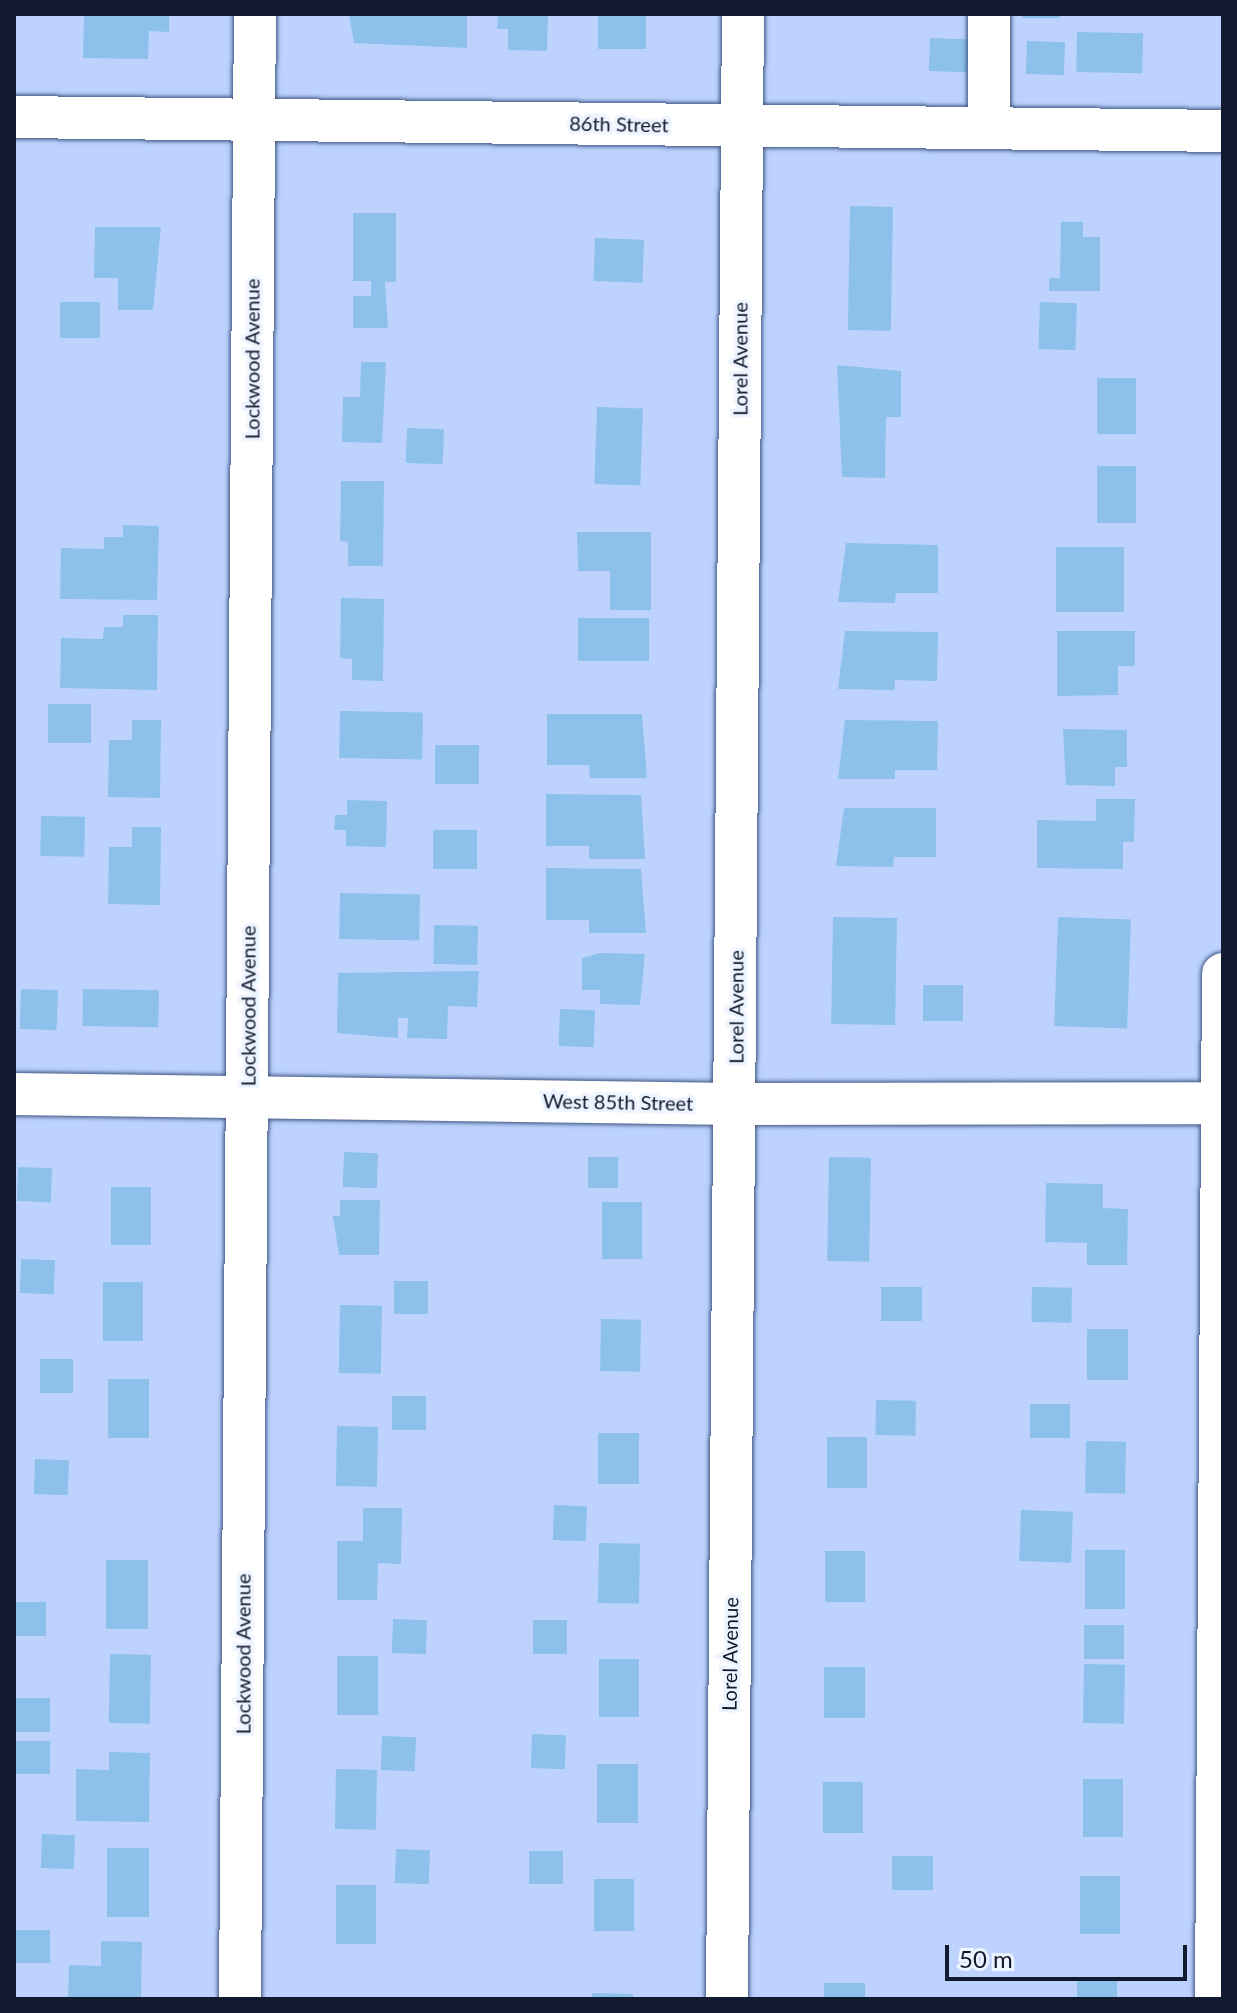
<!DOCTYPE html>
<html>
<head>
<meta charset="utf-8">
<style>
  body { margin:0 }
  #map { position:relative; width:1237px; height:2013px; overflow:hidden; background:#bdd3fe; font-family:Lato,sans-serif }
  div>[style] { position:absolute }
  .building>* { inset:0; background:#8dc1eb; transform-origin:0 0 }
  .roads { filter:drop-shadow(0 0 2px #3f5684) drop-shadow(0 0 2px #3f5684) }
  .minor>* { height:42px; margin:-21px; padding:0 21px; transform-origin:21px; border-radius:21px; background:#fff }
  span { translate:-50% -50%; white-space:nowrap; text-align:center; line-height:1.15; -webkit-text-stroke:7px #eef4ff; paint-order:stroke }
  .street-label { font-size:20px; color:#111a2e }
  .frame { position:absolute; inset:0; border:16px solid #111a2e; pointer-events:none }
  .scale { position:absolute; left:945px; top:1945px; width:242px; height:36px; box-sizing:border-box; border:4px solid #111a2e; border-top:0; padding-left:10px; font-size:24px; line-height:28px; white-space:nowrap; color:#111a2e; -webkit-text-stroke:6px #eef4ff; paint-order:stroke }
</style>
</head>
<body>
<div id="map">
  <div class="building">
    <i style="clip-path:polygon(84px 14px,169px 14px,169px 32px,149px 31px,148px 59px,83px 58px)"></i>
    <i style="clip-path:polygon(349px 14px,467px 14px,467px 48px,354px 43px)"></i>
    <i style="clip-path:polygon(498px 14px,548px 14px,547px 51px,508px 50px,508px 29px,497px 29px)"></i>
    <i style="left:598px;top:14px;width:48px;height:35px"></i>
    <i style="left:1022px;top:14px;width:38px;height:4px"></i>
    <i style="left:1077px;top:32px;width:66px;height:40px;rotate:1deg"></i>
    <i style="left:930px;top:38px;width:38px;height:33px;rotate:2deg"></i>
    <i style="left:1027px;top:41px;width:38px;height:33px;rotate:2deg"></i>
    <i style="left:850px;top:206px;width:43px;height:124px;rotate:1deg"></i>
    <i style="clip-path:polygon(353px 213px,396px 213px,396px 282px,385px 282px,388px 328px,353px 328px,353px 296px,371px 296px,371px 281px,353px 281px)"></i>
    <i style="clip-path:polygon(1061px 222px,1083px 222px,1083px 237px,1100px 237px,1100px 291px,1049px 291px,1049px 278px,1060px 278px)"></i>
    <i style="clip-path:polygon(95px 227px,161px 227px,153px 310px,118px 310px,118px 278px,94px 278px)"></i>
    <i style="left:595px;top:238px;width:49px;height:43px;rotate:2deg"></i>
    <i style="left:60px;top:302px;width:40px;height:36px"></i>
    <i style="left:1040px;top:302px;width:37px;height:47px;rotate:2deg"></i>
    <i style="clip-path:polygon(361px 362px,386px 362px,382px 443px,342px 442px,343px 397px,360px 397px)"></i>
    <i style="clip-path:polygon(837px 365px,901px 371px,901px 417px,886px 417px,885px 478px,842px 477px)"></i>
    <i style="left:1097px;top:378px;width:39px;height:56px"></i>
    <i style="left:597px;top:407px;width:46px;height:77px;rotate:2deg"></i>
    <i style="left:407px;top:428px;width:37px;height:35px;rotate:2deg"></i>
    <i style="left:1097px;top:466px;width:39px;height:57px"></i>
    <i style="clip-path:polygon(341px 481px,384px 481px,383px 566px,348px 566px,348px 542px,340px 541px)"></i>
    <i style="clip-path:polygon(123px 525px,159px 526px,157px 600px,60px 599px,61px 548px,104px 549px,104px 537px,123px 537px)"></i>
    <i style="clip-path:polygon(577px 532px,651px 532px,651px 610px,610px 610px,610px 571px,578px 571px)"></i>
    <i style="clip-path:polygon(846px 543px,938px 545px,938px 593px,896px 593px,895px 603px,838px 602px)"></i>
    <i style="left:1056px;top:547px;width:68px;height:65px"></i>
    <i style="clip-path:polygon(341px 598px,384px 599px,383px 681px,352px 680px,352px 659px,340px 658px)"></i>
    <i style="clip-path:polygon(123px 615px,158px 615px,157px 690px,60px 688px,61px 638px,103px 639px,104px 627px,123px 627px)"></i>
    <i style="left:578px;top:618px;width:71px;height:43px"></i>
    <i style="clip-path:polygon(845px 631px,938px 632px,937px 681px,895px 680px,895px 690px,838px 689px)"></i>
    <i style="clip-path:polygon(1057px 631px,1135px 631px,1135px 666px,1118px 666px,1118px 695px,1057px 696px)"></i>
    <i style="left:48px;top:704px;width:43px;height:39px"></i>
    <i style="left:340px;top:711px;width:83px;height:47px;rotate:1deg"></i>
    <i style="clip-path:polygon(547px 714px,642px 714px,647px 778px,590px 778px,589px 765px,547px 765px)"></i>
    <i style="clip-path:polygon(132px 720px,161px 720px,160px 798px,108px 797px,109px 740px,132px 740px)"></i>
    <i style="clip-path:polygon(845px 720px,938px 721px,937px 770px,895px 770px,895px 779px,838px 779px)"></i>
    <i style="clip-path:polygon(1063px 729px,1127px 730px,1127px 767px,1115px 767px,1115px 786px,1066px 785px)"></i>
    <i style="left:435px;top:745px;width:44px;height:39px"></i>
    <i style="clip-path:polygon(546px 794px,641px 795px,645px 859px,589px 859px,589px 846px,546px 846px)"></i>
    <i style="clip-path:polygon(1096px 799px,1135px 799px,1134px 842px,1123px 842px,1123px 869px,1037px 868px,1037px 820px,1096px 821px)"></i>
    <i style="clip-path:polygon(347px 800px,387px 801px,386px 847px,346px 846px,346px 830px,334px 830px,335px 815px,347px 815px)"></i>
    <i style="clip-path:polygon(844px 808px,936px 808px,936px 857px,894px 857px,893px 867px,836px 866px)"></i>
    <i style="left:41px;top:816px;width:44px;height:40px;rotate:1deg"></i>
    <i style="clip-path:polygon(132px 827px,161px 827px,160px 905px,108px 904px,109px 847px,132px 847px)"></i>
    <i style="left:433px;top:830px;width:44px;height:39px"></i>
    <i style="clip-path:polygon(546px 868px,641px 869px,646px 933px,589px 933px,589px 920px,546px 920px)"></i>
    <i style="left:340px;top:893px;width:80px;height:46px;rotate:1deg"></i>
    <i style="left:833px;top:917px;width:64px;height:107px;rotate:1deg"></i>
    <i style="left:1058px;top:917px;width:73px;height:109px;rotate:2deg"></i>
    <i style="left:434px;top:925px;width:44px;height:39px;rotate:1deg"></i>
    <i style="clip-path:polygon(600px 953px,645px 954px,640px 1005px,600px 1004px,600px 990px,582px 990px,582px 958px)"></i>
    <i style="clip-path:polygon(479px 971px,477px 1007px,448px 1006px,447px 1039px,407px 1038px,408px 1018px,398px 1018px,398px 1038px,337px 1033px,338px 973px)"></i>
    <i style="left:923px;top:985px;width:40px;height:36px"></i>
    <i style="left:21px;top:989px;width:37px;height:40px;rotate:2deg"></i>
    <i style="left:83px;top:989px;width:76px;height:37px;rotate:1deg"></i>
    <i style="left:560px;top:1009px;width:35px;height:37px;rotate:2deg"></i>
    <i style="left:344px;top:1152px;width:34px;height:35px;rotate:2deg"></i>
    <i style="left:588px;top:1157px;width:30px;height:31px"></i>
    <i style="left:829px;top:1157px;width:42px;height:104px;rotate:1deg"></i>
    <i style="left:18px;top:1167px;width:34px;height:34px;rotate:2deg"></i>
    <i style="clip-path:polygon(1046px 1183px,1103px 1184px,1103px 1208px,1128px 1209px,1127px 1265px,1087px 1265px,1087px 1243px,1045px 1242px)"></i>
    <i style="left:111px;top:1187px;width:40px;height:58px"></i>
    <i style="clip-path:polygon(340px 1200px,380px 1200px,379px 1255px,339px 1255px,333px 1216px,340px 1216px)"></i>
    <i style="left:602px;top:1202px;width:40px;height:57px"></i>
    <i style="left:21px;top:1259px;width:34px;height:34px;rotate:2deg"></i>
    <i style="left:394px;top:1281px;width:34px;height:33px"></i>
    <i style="left:103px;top:1282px;width:40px;height:59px"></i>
    <i style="left:881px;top:1287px;width:41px;height:34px"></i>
    <i style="left:1032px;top:1287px;width:40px;height:35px;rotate:1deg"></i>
    <i style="left:340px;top:1305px;width:42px;height:68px;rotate:1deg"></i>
    <i style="left:601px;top:1319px;width:40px;height:52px;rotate:1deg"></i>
    <i style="left:1087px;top:1329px;width:41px;height:51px"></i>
    <i style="left:40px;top:1359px;width:33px;height:34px"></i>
    <i style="left:108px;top:1379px;width:41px;height:59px"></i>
    <i style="left:392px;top:1396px;width:34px;height:34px"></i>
    <i style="left:876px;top:1400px;width:40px;height:35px;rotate:1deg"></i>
    <i style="left:1030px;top:1404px;width:40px;height:34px"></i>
    <i style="left:337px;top:1426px;width:41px;height:60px;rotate:1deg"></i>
    <i style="left:598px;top:1433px;width:41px;height:51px"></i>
    <i style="left:827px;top:1437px;width:40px;height:51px"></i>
    <i style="left:1086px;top:1441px;width:40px;height:52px;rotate:1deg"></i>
    <i style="left:35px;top:1459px;width:34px;height:35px;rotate:2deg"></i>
    <i style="left:554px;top:1505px;width:33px;height:35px;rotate:2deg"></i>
    <i style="clip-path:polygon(363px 1508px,402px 1508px,401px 1564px,378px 1563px,377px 1600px,337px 1600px,337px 1541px,363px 1541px)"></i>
    <i style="left:1021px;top:1510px;width:52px;height:51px;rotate:2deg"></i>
    <i style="left:599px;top:1543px;width:41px;height:60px;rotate:1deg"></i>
    <i style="left:1085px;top:1550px;width:40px;height:59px"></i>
    <i style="left:825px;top:1551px;width:40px;height:51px"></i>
    <i style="left:106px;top:1560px;width:42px;height:69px"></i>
    <i style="left:14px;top:1602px;width:32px;height:34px"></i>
    <i style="left:393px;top:1619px;width:34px;height:34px;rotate:2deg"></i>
    <i style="left:533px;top:1620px;width:34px;height:34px"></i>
    <i style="left:1084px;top:1625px;width:40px;height:34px"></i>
    <i style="left:110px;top:1654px;width:41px;height:69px;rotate:1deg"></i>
    <i style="left:337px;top:1656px;width:41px;height:59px"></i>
    <i style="left:599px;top:1659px;width:40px;height:58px"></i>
    <i style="left:1084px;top:1664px;width:41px;height:59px;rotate:1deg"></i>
    <i style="left:824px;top:1667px;width:41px;height:51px"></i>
    <i style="left:16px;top:1698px;width:34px;height:34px"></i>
    <i style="left:532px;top:1734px;width:34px;height:34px;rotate:2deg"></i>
    <i style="left:382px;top:1736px;width:34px;height:34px;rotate:2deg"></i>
    <i style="left:16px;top:1741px;width:34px;height:33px"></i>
    <i style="clip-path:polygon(109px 1752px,150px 1753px,149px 1822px,76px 1821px,76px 1769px,109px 1770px)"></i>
    <i style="left:597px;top:1764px;width:41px;height:59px"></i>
    <i style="left:336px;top:1769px;width:41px;height:60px;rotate:1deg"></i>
    <i style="left:1083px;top:1779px;width:40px;height:58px"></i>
    <i style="left:823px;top:1782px;width:40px;height:51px"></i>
    <i style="left:42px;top:1834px;width:33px;height:34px;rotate:2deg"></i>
    <i style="left:107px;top:1848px;width:42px;height:69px"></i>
    <i style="left:396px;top:1849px;width:34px;height:34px;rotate:2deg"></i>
    <i style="left:529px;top:1851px;width:34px;height:33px"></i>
    <i style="left:892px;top:1856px;width:41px;height:34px"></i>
    <i style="left:1080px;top:1876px;width:40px;height:58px"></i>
    <i style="left:594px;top:1879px;width:40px;height:52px"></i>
    <i style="left:336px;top:1885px;width:40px;height:59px"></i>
    <i style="left:16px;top:1930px;width:34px;height:33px"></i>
    <i style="clip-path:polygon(101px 1941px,142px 1942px,141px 1999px,68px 1999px,69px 1965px,101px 1966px)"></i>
    <i style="left:1077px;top:1980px;width:40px;height:19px"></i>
    <i style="left:824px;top:1983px;width:41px;height:16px"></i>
    <i style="clip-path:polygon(592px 1993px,633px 1994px,633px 1999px,592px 1999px)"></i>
  </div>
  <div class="roads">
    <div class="minor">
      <i style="left:14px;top:117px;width:1209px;rotate:0.66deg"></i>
      <i style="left:989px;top:128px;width:114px;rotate:-90deg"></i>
      <i style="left:14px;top:1094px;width:722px;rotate:0.79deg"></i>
      <i style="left:736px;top:1104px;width:487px;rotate:-0.1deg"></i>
      <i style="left:240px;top:1999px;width:1985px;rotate:-89.57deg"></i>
      <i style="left:727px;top:1999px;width:1985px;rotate:-89.54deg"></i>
      <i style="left:1216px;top:1999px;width:1025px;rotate:-89.61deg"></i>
    </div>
  </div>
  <div class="street-label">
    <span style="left:619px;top:124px;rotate:1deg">86th Street</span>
    <span style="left:252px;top:359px;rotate:-90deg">Lockwood Avenue</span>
    <span style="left:740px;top:359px;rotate:-90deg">Lorel Avenue</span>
    <span style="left:248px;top:1006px;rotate:-90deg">Lockwood Avenue</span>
    <span style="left:736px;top:1007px;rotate:-90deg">Lorel Avenue</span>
    <span style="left:618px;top:1102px;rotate:1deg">West 85th Street</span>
    <span style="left:243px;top:1654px;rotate:-90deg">Lockwood Avenue</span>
    <span style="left:730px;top:1654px;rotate:-89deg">Lorel Avenue</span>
  </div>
  <div class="frame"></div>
  <div class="scale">50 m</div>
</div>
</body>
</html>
